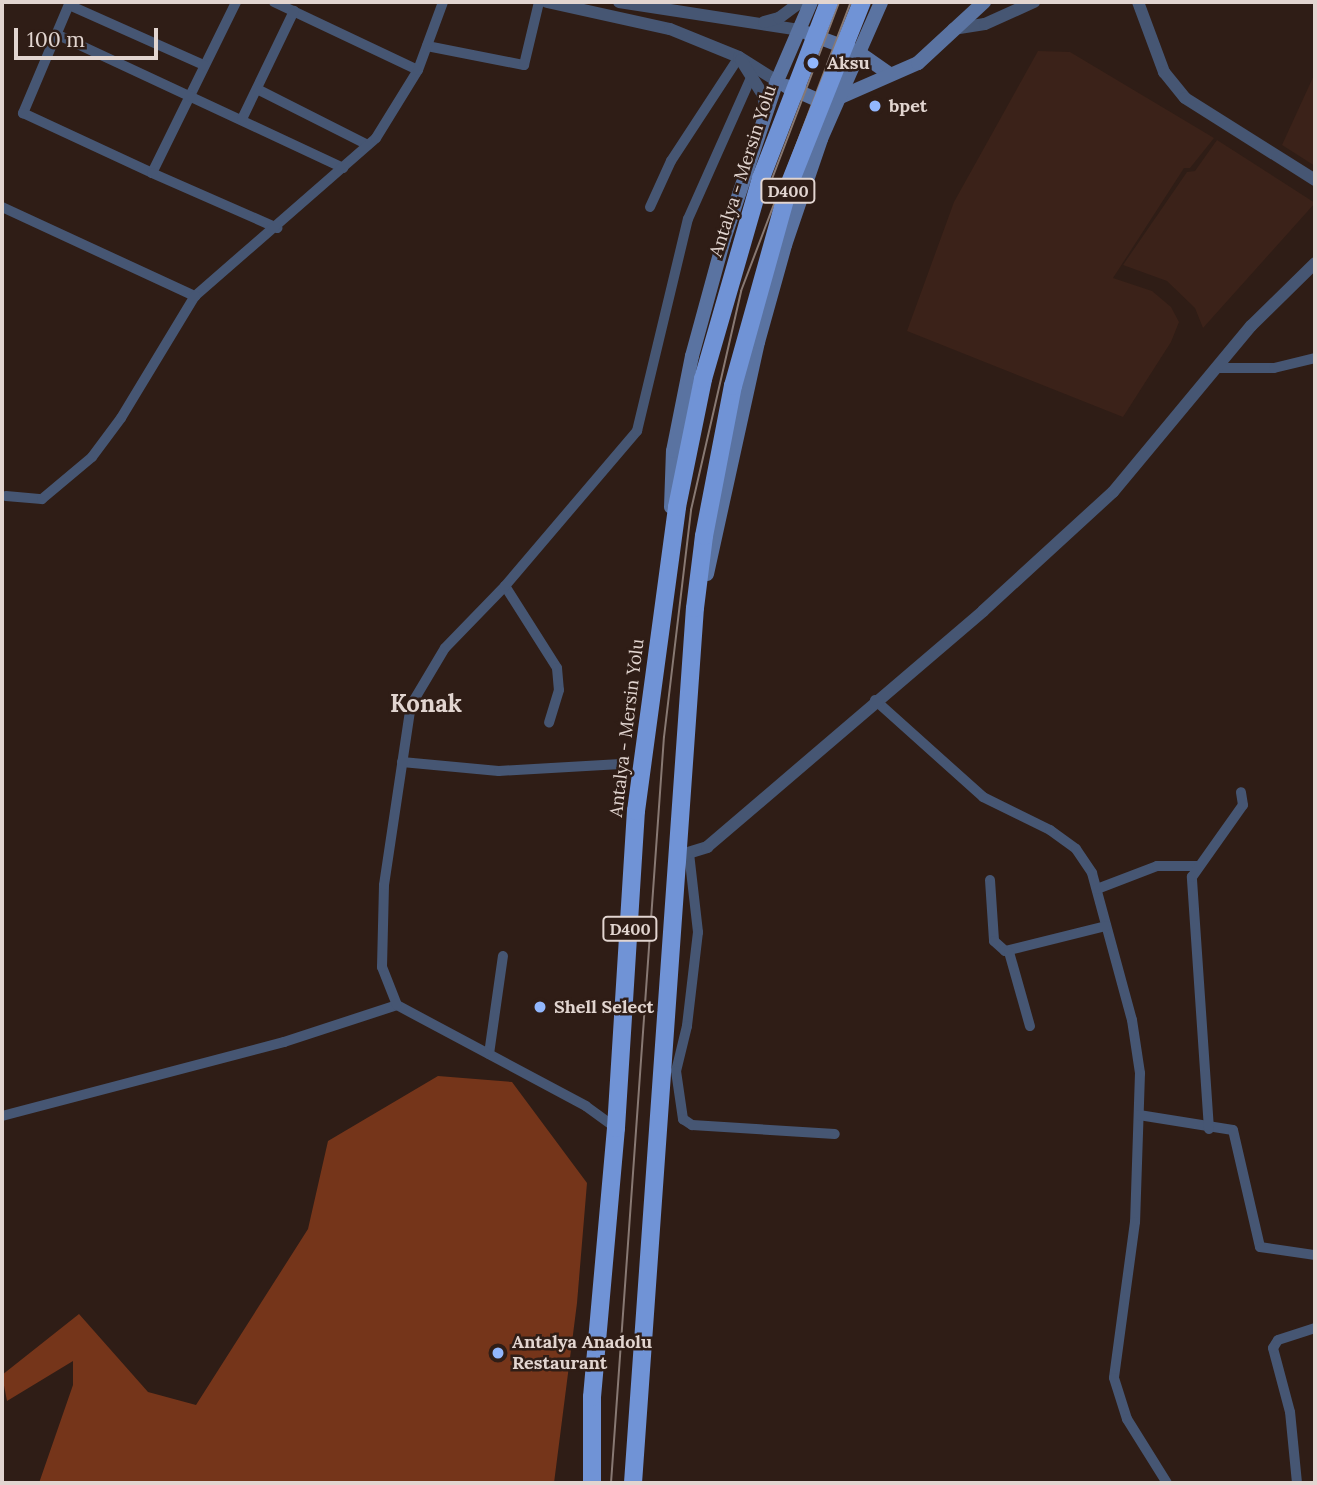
<!DOCTYPE html>
<html>
<head>
<meta charset="utf-8">
<style>
  body { margin:0 }
  #map { position:relative; width:1317px; height:1485px; overflow:hidden; background:#2f1d16; font-family:Lora,serif }
  div>[style] { position:absolute }
  .built>* { inset:0; background:#3b2219 }
  .green>* { inset:0; background:#75351a }
  .minor>* { height:10px; margin:-5px; padding:0 5px; transform-origin:5px; border-radius:5px; background:#465673 }
  .tertiary>* { height:12px; margin:-6px; padding:0 6px; transform-origin:6px; border-radius:6px; background:#465673 }
  .secondary>* { height:14px; margin:-7px; padding:0 7px; transform-origin:7px; border-radius:7px; background:#5a73a1 }
  .trunk>* { height:18px; margin:-9px; padding:0 9px; transform-origin:9px; border-radius:9px; background:#7093d6 }
  .tram>* { height:2px; margin:-1px; padding:0 1px; transform-origin:1px; border-radius:1px; background:#887973 }
  .trunk-bridge>* { height:18px; margin:-9px; padding:0 9px; transform-origin:9px; border-radius:9px; background:#7093d6 }
  .dots>* { width:19px; height:19px; translate:-50% -50%; box-sizing:border-box; border:4px solid #2f1d16; border-radius:50% }
  span { translate:-50% -50%; white-space:nowrap; text-align:center; line-height:1.15; -webkit-text-stroke:5px #2f1d16; paint-order:stroke }
  .shield-label span { padding:2px 5px; background:#2f1d16; border:2px solid; border-radius:5px; -webkit-text-stroke-width:0 }
  .shield-label { font-size:16px; color:#e2d5d0; font-weight:700 }
  .poi-label { font-size:18px; color:#e2d5d0; font-weight:700 }
  .left { translate:0 -50%; text-align:left }
  .street-label { font-size:18px; color:#e2d5d0 }
  .district-label { font-size:24px; color:#e2d5d0; font-weight:700 }
  .frame { position:absolute; inset:0; border:4px solid #e2d5d0; pointer-events:none }
  .scale { position:absolute; left:14px; top:28px; width:144px; height:32px; box-sizing:border-box; border:4px solid #e2d5d0; border-top:0; padding-left:9px; font-size:21px; line-height:24px; white-space:nowrap; color:#e2d5d0; -webkit-text-stroke:5px #2f1d16; paint-order:stroke }
</style>
</head>
<body>
<div id="map">
  <div class="built">
    <i style="clip-path:polygon(1038px 51px,1070px 52px,1214px 138px,1190px 168px,1184px 168px,1113px 278px,1152px 291px,1171px 307px,1179px 322px,1171px 342px,1123px 417px,907px 331px,954px 202px)"></i>
    <i style="clip-path:polygon(1315px 73px,1315px 166px,1282px 145px)"></i>
    <i style="clip-path:polygon(1217px 140px,1315px 203px,1203px 328px,1195px 308px,1167px 281px,1123px 265px,1187px 172px,1195px 171px)"></i>
  </div>
  <div class="green">
    <i style="clip-path:polygon(438px 1076px,512px 1082px,587px 1183px,577px 1303px,554px 1483px,39px 1483px,73px 1385px,73px 1361px,7px 1401px,2px 1375px,79px 1314px,148px 1392px,196px 1405px,308px 1229px,328px 1141px)"></i>
  </div>
  <div class="minor">
    <i style="left:70px;top:2px;width:121px;rotate:112.9deg"></i>
    <i style="left:23px;top:113px;width:142px;rotate:24.9deg"></i>
    <i style="left:152px;top:173px;width:191px;rotate:-63.8deg"></i>
    <i style="left:274px;top:2px;width:159px;rotate:25.3deg"></i>
    <i style="left:69px;top:5px;width:148px;rotate:24deg"></i>
    <i style="left:56px;top:34px;width:317px;rotate:25deg"></i>
    <i style="left:427px;top:46px;width:99px;rotate:11.1deg"></i>
    <i style="left:524px;top:65px;width:65px;rotate:-76.6deg"></i>
    <i style="left:257px;top:89px;width:124px;rotate:26.8deg"></i>
    <i style="left:242px;top:119px;width:120px;rotate:-64.3deg"></i>
    <i style="left:152px;top:173px;width:137px;rotate:23.7deg"></i>
    <i style="left:2px;top:207px;width:213px;rotate:24.8deg"></i>
    <i style="left:195px;top:296px;width:240px;rotate:-41.1deg"></i>
    <i style="left:376px;top:138px;width:80px;rotate:-58.3deg"></i>
    <i style="left:418px;top:70px;width:72px;rotate:-69.8deg"></i>
    <i style="left:650px;top:207px;width:51px;rotate:-65.5deg"></i>
    <i style="left:671px;top:161px;width:124px;rotate:-56.8deg"></i>
    <i style="left:1216px;top:368px;width:58px"></i>
    <i style="left:1274px;top:368px;width:42px;rotate:-13.7deg"></i>
    <i style="left:6px;top:496px;width:36px;rotate:5deg"></i>
    <i style="left:42px;top:499px;width:65px;rotate:-40deg"></i>
    <i style="left:92px;top:457px;width:49px;rotate:-53.4deg"></i>
    <i style="left:121px;top:418px;width:143px;rotate:-58.8deg"></i>
    <i style="left:505px;top:586px;width:97px;rotate:57.6deg"></i>
    <i style="left:557px;top:668px;width:22px;rotate:85deg"></i>
    <i style="left:559px;top:690px;width:34px;rotate:107deg"></i>
    <i style="left:875px;top:700px;width:145px;rotate:41.9deg"></i>
    <i style="left:983px;top:797px;width:75px;rotate:26.2deg"></i>
    <i style="left:1050px;top:830px;width:32px;rotate:36deg"></i>
    <i style="left:1076px;top:849px;width:29px;rotate:56deg"></i>
    <i style="left:1092px;top:873px;width:152px;rotate:74.8deg"></i>
    <i style="left:1132px;top:1020px;width:54px;rotate:81.4deg"></i>
    <i style="left:1140px;top:1073px;width:149px;rotate:91.9deg"></i>
    <i style="left:1135px;top:1222px;width:157px;rotate:97.7deg"></i>
    <i style="left:1114px;top:1378px;width:43px;rotate:72.4deg"></i>
    <i style="left:1127px;top:1419px;width:75px;rotate:58deg"></i>
    <i style="left:402px;top:762px;width:97px;rotate:5.3deg"></i>
    <i style="left:499px;top:771px;width:122px;rotate:-3.3deg"></i>
    <i style="left:689px;top:853px;width:80px;rotate:83.5deg"></i>
    <i style="left:698px;top:932px;width:95px;rotate:96.7deg"></i>
    <i style="left:687px;top:1026px;width:46px;rotate:103.7deg"></i>
    <i style="left:676px;top:1071px;width:49px;rotate:81.7deg"></i>
    <i style="left:683px;top:1119px;width:11px;rotate:34deg"></i>
    <i style="left:692px;top:1125px;width:143px;rotate:3.6deg"></i>
    <i style="left:990px;top:880px;width:61px;rotate:86.2deg"></i>
    <i style="left:994px;top:941px;width:15px;rotate:42deg"></i>
    <i style="left:1005px;top:951px;width:104px;rotate:-13.9deg"></i>
    <i style="left:1097px;top:889px;width:64px;rotate:-21deg"></i>
    <i style="left:1157px;top:866px;width:41px"></i>
    <i style="left:1009px;top:952px;width:77px;rotate:74.2deg"></i>
    <i style="left:489px;top:1054px;width:99px;rotate:-81.9deg"></i>
    <i style="left:1139px;top:1115px;width:95px;rotate:9.1deg"></i>
    <i style="left:1233px;top:1130px;width:120px;rotate:77deg"></i>
    <i style="left:1260px;top:1247px;width:56px;rotate:8.3deg"></i>
    <i style="left:2px;top:1116px;width:292px;rotate:-14.7deg"></i>
    <i style="left:284px;top:1042px;width:119px;rotate:-18.1deg"></i>
    <i style="left:616px;top:1128px;width:37px;rotate:-144deg"></i>
    <i style="left:586px;top:1106px;width:214px;rotate:-151.9deg"></i>
    <i style="left:397px;top:1005px;width:41px;rotate:-111.5deg"></i>
    <i style="left:382px;top:967px;width:82px;rotate:-88.6deg"></i>
    <i style="left:384px;top:885px;width:182px;rotate:-81.5deg"></i>
    <i style="left:411px;top:705px;width:66px;rotate:-59.2deg"></i>
    <i style="left:445px;top:648px;width:86px;rotate:-45.9deg"></i>
    <i style="left:505px;top:586px;width:204px;rotate:-49.6deg"></i>
    <i style="left:637px;top:431px;width:218px;rotate:-76.5deg"></i>
    <i style="left:688px;top:219px;width:158px;rotate:-66deg"></i>
    <i style="left:1209px;top:1129px;width:253px;rotate:-93.9deg"></i>
    <i style="left:1192px;top:877px;width:88px;rotate:-54.7deg"></i>
    <i style="left:1243px;top:805px;width:13px;rotate:-99deg"></i>
    <i style="left:1297px;top:1483px;width:71px;rotate:-95.6deg"></i>
    <i style="left:1290px;top:1412px;width:66px;rotate:-104.9deg"></i>
    <i style="left:1273px;top:1348px;width:9px;rotate:-58deg"></i>
    <i style="left:1278px;top:1340px;width:39px;rotate:-18deg"></i>
  </div>
  <div class="tertiary">
    <i style="left:547px;top:2px;width:126px;rotate:12.4deg"></i>
    <i style="left:670px;top:29px;width:74px;rotate:22.1deg"></i>
    <i style="left:739px;top:57px;width:45px;rotate:32.3deg"></i>
    <i style="left:619px;top:2px;width:182px;rotate:8.8deg"></i>
    <i style="left:1138px;top:2px;width:75px;rotate:69.6deg"></i>
    <i style="left:1164px;top:72px;width:33px;rotate:51deg"></i>
    <i style="left:1185px;top:98px;width:154px;rotate:32.2deg"></i>
    <i style="left:764px;top:22px;width:16px;rotate:-15deg"></i>
    <i style="left:779px;top:18px;width:26px;rotate:-37deg"></i>
    <i style="left:953px;top:29px;width:32px;rotate:-9deg"></i>
    <i style="left:985px;top:24px;width:54px;rotate:-24.2deg"></i>
    <i style="left:741px;top:60px;width:41px;rotate:57.8deg"></i>
    <i style="left:763px;top:95px;width:17px;rotate:80deg"></i>
    <i style="left:675px;top:857px;width:34px;rotate:-17deg"></i>
    <i style="left:707px;top:847px;width:363px;rotate:-40.5deg"></i>
    <i style="left:983px;top:611px;width:176px;rotate:-42.5deg"></i>
    <i style="left:1113px;top:492px;width:216px;rotate:-50.3deg"></i>
    <i style="left:1251px;top:326px;width:90px;rotate:-44.5deg"></i>
  </div>
  <div class="secondary">
    <i style="left:807px;top:33px;width:54px;rotate:20.4deg"></i>
    <i style="left:858px;top:52px;width:38px;rotate:35deg"></i>
    <i style="left:786px;top:86px;width:32px;rotate:24deg"></i>
    <i style="left:815px;top:99px;width:23px;rotate:-2deg"></i>
    <i style="left:838px;top:98px;width:87px;rotate:-23.6deg"></i>
    <i style="left:918px;top:63px;width:90px;rotate:-42.7deg"></i>
    <i style="left:671px;top:507px;width:56px;rotate:-88deg"></i>
    <i style="left:673px;top:451px;width:97px;rotate:-78.7deg"></i>
    <i style="left:692px;top:356px;width:121px;rotate:-74.7deg"></i>
    <i style="left:724px;top:239px;width:167px;rotate:-71.5deg"></i>
    <i style="left:777px;top:81px;width:86px;rotate:-66.7deg"></i>
    <i style="left:707px;top:574px;width:238px;rotate:-77.6deg"></i>
    <i style="left:758px;top:342px;width:101px;rotate:-74.4deg"></i>
    <i style="left:785px;top:245px;width:112px;rotate:-71.2deg"></i>
    <i style="left:821px;top:139px;width:150px;rotate:-66.3deg"></i>
  </div>
  <div class="trunk">
    <i style="left:592px;top:1483px;width:86px;rotate:-90deg"></i>
    <i style="left:592px;top:1397px;width:270px;rotate:-84.9deg"></i>
    <i style="left:616px;top:1128px;width:318px;rotate:-86.4deg"></i>
    <i style="left:636px;top:811px;width:307px;rotate:-82.3deg"></i>
    <i style="left:677px;top:507px;width:131px;rotate:-78.5deg"></i>
    <i style="left:633px;top:1483px;width:877px;rotate:-85.95deg"></i>
    <i style="left:695px;top:608px;width:73px;rotate:-82.9deg"></i>
    <i style="left:704px;top:536px;width:153px;rotate:-79.1deg"></i>
  </div>
  <div class="tram">
    <i style="left:767px;top:192px;width:203px;rotate:-69.2deg"></i>
    <i style="left:611px;top:1483px;width:748px;rotate:-85.94deg"></i>
    <i style="left:664px;top:737px;width:229px;rotate:-83.2deg"></i>
    <i style="left:691px;top:510px;width:225px;rotate:-77.1deg"></i>
    <i style="left:741px;top:291px;width:309px;rotate:-69.2deg"></i>
  </div>
  <div class="trunk-bridge">
    <i style="left:703px;top:379px;width:209px;rotate:-73.9deg"></i>
    <i style="left:761px;top:178px;width:189px;rotate:-68.9deg"></i>
    <i style="left:733px;top:386px;width:209px;rotate:-74.4deg"></i>
    <i style="left:789px;top:185px;width:197px;rotate:-68.3deg"></i>
  </div>
  <div class="dots">
    <i style="left:813px;top:63px;background:#92b7fd"></i>
    <i style="left:875px;top:106px;background:#92b7fd"></i>
    <i style="left:540px;top:1007px;background:#92b7fd"></i>
    <i style="left:498px;top:1353px;background:#92b7fd"></i>
  </div>
  <div class="shield-label">
    <span style="left:788px;top:191px">D400</span>
    <span style="left:630px;top:929px">D400</span>
  </div>
  <div class="poi-label">
    <span class="left" style="left:827px;top:63px">Aksu</span>
    <span class="left" style="left:889px;top:106px">bpet</span>
    <span class="left" style="left:554px;top:1007px">Shell Select</span>
    <span class="left" style="left:512px;top:1353px">Antalya Anadolu<br>Restaurant</span>
  </div>
  <div class="street-label">
    <span style="left:743px;top:171px;rotate:-72deg">Antalya - Mersin Yolu</span>
    <span style="left:627px;top:728px;rotate:-83deg">Antalya - Mersin Yolu</span>
  </div>
  <div class="district-label">
    <span style="left:426px;top:704px">Konak</span>
  </div>
  <div class="frame"></div>
  <div class="scale">100 m</div>
</div>
</body>
</html>
